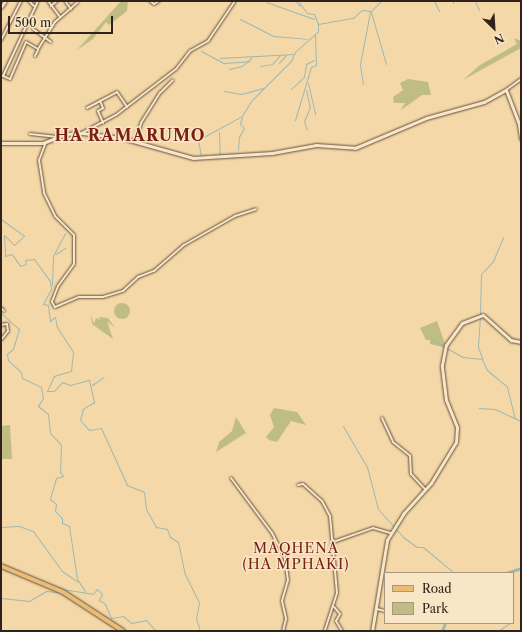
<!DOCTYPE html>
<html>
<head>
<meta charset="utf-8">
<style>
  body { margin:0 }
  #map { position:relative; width:522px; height:632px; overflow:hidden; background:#f4d8a8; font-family:"Libre Caslon Text",serif }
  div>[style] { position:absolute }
  .green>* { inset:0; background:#c0bd84 }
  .round { border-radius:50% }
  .stream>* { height:1px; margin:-0.5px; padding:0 0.5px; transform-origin:0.5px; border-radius:0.5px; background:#9fb8b2 }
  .river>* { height:2.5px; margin:-1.25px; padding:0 1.25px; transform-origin:1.25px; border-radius:1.25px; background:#9fb8b2 }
  .roads { filter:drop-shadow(0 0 1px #62503e) drop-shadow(0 0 1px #62503e) }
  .minor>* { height:2px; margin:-1px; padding:0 1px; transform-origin:1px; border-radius:1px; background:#f8e6c6 }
  .tertiary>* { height:3px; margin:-1.5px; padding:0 1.5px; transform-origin:1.5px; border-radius:1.5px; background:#f8e6c6 }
  .primary>* { height:4px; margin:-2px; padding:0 2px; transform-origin:2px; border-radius:2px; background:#eabc74 }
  span { translate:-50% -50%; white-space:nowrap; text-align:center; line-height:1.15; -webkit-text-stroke:3px #f8e6c6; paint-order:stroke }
  .quarter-label { font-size:14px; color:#7a1f14; letter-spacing:1px }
  .district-label { font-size:16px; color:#7a1f14; font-weight:700; letter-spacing:1px }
  .frame { position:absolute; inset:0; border:2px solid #31231b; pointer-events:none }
  .legend { position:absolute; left:384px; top:572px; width:130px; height:52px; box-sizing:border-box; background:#f8e6c6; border:1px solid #a89882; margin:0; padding:5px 7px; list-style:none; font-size:12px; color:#31231b }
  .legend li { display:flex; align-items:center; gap:8px; height:20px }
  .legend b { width:20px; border:1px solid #a89882 }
  .north { position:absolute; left:474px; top:8px; width:40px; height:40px; -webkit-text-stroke:3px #f8e6c6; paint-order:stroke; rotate:155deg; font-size:11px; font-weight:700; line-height:16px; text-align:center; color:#31231b }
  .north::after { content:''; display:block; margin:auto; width:14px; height:18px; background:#31231b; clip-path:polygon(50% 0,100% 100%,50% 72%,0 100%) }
  .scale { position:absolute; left:8px; top:16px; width:105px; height:18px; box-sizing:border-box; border:2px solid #31231b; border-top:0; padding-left:5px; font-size:12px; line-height:14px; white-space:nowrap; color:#31231b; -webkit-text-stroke:3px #f8e6c6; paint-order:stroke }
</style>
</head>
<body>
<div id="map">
  <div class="green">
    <i style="clip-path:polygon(121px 1px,128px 1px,127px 11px,109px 25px,106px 22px,93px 39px,77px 50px)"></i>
    <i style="clip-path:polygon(514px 38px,521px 41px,521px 48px,463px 80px,480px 65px,517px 44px)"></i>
    <i style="clip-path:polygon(408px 79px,428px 82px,431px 95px,422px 95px,401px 110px,405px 103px,394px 103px,393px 97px,403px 90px,400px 83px)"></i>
    <i class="round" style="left:114px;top:303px;width:16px;height:16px"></i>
    <i style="clip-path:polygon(91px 315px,94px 324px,96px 318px,100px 320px,99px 317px,108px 318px,115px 328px,107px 321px,113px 339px,92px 324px)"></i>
    <i style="clip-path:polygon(437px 321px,445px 344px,443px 347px,430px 344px,430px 340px,426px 340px,420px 328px)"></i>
    <i style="clip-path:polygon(274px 408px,297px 412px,306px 425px,291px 421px,277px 442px,269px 440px,266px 437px,274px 427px,270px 415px)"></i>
    <i style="clip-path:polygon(236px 417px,246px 433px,216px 452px,219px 442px,232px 431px)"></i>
    <i style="clip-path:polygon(10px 425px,12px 459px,1px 459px,1px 426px)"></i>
  </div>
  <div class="stream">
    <i style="left:295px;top:1px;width:7px;rotate:45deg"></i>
    <i style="left:298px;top:1px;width:15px;rotate:53deg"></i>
    <i style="left:307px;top:13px;width:7px;rotate:8deg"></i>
    <i style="left:314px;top:14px;width:11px;rotate:68deg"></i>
    <i style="left:434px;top:1px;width:11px;rotate:63deg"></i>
    <i style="left:453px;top:1px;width:2px;rotate:90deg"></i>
    <i style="left:475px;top:1px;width:10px;rotate:66deg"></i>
    <i style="left:266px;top:2px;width:51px;rotate:19.5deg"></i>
    <i style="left:371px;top:12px;width:54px;rotate:73.9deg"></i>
    <i style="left:240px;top:19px;width:38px;rotate:27deg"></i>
    <i style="left:274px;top:36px;width:33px;rotate:5deg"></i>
    <i style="left:201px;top:51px;width:26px;rotate:28deg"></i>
    <i style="left:224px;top:63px;width:26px;rotate:-4deg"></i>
    <i style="left:220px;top:58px;width:73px;rotate:-3.1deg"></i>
    <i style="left:279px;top:63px;width:11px;rotate:-49deg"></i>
    <i style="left:260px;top:66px;width:12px;rotate:-9deg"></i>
    <i style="left:272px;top:64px;width:12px;rotate:-48deg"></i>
    <i style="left:229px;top:69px;width:13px;rotate:-13deg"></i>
    <i style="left:242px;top:66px;width:13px;rotate:-42deg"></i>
    <i style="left:308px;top:83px;width:32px;rotate:77deg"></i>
    <i style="left:363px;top:84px;width:20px;rotate:-99deg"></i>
    <i style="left:360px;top:64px;width:53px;rotate:-79.1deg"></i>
    <i style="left:291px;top:89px;width:18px;rotate:-43deg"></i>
    <i style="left:304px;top:77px;width:13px;rotate:-81deg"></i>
    <i style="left:306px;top:64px;width:9px;rotate:-27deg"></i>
    <i style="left:306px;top:90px;width:17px;rotate:77deg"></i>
    <i style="left:310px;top:107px;width:15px;rotate:113deg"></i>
    <i style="left:304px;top:121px;width:9px;rotate:72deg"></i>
    <i style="left:224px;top:91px;width:17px;rotate:10deg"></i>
    <i style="left:241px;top:94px;width:24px;rotate:-15deg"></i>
    <i style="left:295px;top:120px;width:55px;rotate:-73.2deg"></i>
    <i style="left:311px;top:67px;width:5px;rotate:-22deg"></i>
    <i style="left:316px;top:65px;width:31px;rotate:-92deg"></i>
    <i style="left:219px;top:132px;width:23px;rotate:88deg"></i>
    <i style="left:238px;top:150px;width:13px;rotate:-86deg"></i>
    <i style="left:239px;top:137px;width:10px;rotate:-61deg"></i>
    <i style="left:244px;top:128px;width:6px;rotate:-135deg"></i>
    <i style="left:240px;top:124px;width:7px;rotate:-74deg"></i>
    <i style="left:201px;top:156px;width:16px;rotate:-101deg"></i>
    <i style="left:198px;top:140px;width:50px;rotate:-28.6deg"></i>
    <i style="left:242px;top:116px;width:17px;rotate:-59deg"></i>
    <i style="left:251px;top:101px;width:57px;rotate:-45deg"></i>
    <i style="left:291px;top:61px;width:10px;rotate:-66deg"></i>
    <i style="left:295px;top:52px;width:31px;rotate:-42deg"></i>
    <i style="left:318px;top:31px;width:7px;rotate:-90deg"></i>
    <i style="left:318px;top:24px;width:36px;rotate:-10deg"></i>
    <i style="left:353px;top:18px;width:12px;rotate:-42deg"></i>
    <i style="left:362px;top:10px;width:9px;rotate:6deg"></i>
    <i style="left:371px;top:11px;width:14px;rotate:-45deg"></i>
    <i style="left:1px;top:219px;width:29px;rotate:36deg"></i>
    <i style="left:24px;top:236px;width:13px;rotate:138deg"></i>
    <i style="left:14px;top:245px;width:14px;rotate:-135deg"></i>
    <i style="left:4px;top:235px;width:21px;rotate:87deg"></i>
    <i style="left:5px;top:256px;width:7px;rotate:-16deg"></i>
    <i style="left:12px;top:254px;width:14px;rotate:56deg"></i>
    <i style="left:20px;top:266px;width:6px;rotate:-18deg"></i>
    <i style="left:26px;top:264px;width:4px;rotate:-104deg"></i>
    <i style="left:25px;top:260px;width:9px;rotate:-6deg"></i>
    <i style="left:34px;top:259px;width:27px;rotate:54deg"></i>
    <i style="left:50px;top:281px;width:8px;rotate:83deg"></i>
    <i style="left:51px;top:289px;width:17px;rotate:118deg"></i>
    <i style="left:43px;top:304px;width:5px;rotate:11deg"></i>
    <i style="left:48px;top:305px;width:16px;rotate:83deg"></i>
    <i style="left:50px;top:321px;width:6px;rotate:-39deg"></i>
    <i style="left:55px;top:317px;width:10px;rotate:79deg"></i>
    <i style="left:57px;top:327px;width:30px;rotate:57deg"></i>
    <i style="left:73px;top:352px;width:19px;rotate:96deg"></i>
    <i style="left:71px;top:371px;width:18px;rotate:164deg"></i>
    <i style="left:54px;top:376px;width:17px;rotate:115deg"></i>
    <i style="left:47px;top:391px;width:7px"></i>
    <i style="left:54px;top:391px;width:12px;rotate:-48deg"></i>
    <i style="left:62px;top:382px;width:9px;rotate:21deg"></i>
    <i style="left:70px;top:385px;width:20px;rotate:-15deg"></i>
    <i style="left:89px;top:380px;width:23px;rotate:77deg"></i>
    <i style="left:94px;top:402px;width:13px;rotate:148deg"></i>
    <i style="left:83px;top:409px;width:11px;rotate:105deg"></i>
    <i style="left:80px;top:420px;width:13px;rotate:48deg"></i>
    <i style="left:89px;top:430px;width:12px;rotate:-9deg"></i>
    <i style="left:101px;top:428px;width:63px;rotate:65.5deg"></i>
    <i style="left:127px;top:485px;width:18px;rotate:22deg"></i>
    <i style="left:144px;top:492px;width:17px;rotate:83deg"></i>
    <i style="left:146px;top:509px;width:21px;rotate:61deg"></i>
    <i style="left:156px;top:527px;width:11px;rotate:10deg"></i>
    <i style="left:167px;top:529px;width:9px;rotate:69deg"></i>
    <i style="left:170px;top:537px;width:9px;rotate:32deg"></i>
    <i style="left:178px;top:542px;width:33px;rotate:78deg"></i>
    <i style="left:185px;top:574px;width:32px;rotate:64deg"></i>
    <i style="left:199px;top:603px;width:15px;rotate:101deg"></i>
    <i style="left:196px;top:618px;width:14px;rotate:73deg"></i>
    <i style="left:56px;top:254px;width:11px;rotate:-34deg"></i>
    <i style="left:52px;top:285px;width:29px;rotate:-88deg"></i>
    <i style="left:53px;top:256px;width:26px;rotate:-62deg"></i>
    <i style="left:1px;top:313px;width:24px;rotate:42deg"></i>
    <i style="left:19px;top:329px;width:21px;rotate:107deg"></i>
    <i style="left:13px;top:349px;width:8px;rotate:140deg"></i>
    <i style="left:7px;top:354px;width:6px;rotate:81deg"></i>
    <i style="left:8px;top:360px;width:18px;rotate:43deg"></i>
    <i style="left:21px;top:372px;width:6px;rotate:81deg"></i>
    <i style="left:22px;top:378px;width:21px;rotate:25deg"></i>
    <i style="left:41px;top:387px;width:11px;rotate:80deg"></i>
    <i style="left:43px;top:398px;width:9px;rotate:122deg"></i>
    <i style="left:38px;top:406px;width:13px;rotate:39deg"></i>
    <i style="left:48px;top:414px;width:19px;rotate:84deg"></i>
    <i style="left:50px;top:433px;width:16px;rotate:47deg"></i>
    <i style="left:61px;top:445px;width:27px;rotate:92deg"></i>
    <i style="left:60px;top:472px;width:5px;rotate:53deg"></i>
    <i style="left:63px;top:476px;width:7px;rotate:164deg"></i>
    <i style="left:56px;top:478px;width:22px;rotate:106deg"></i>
    <i style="left:50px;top:499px;width:8px;rotate:40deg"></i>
    <i style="left:56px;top:504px;width:7px;rotate:98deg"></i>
    <i style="left:55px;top:511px;width:10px;rotate:45deg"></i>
    <i style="left:62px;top:518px;width:5px;rotate:90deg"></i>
    <i style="left:62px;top:523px;width:8px;rotate:23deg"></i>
    <i style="left:69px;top:526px;width:54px;rotate:81.4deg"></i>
    <i style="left:77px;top:579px;width:14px;rotate:56deg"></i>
    <i style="left:480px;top:314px;width:40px;rotate:-88.6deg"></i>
    <i style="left:481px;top:274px;width:18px;rotate:-47deg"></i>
    <i style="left:493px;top:261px;width:26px;rotate:-67deg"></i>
    <i style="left:480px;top:317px;width:30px;rotate:94deg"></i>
    <i style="left:478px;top:347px;width:12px;rotate:70deg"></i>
    <i style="left:432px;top:340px;width:35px;rotate:29deg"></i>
    <i style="left:463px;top:357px;width:19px;rotate:6deg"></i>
    <i style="left:482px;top:359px;width:12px;rotate:66deg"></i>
    <i style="left:487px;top:370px;width:26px;rotate:40deg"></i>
    <i style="left:507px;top:387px;width:32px;rotate:76deg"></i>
    <i style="left:92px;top:385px;width:14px;rotate:-34deg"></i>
    <i style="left:479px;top:408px;width:16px;rotate:4deg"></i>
    <i style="left:495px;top:409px;width:29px;rotate:25deg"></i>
    <i style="left:343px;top:426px;width:48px;rotate:59.7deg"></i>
    <i style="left:367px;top:467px;width:43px;rotate:75.3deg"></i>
    <i style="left:378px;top:509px;width:38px;rotate:48deg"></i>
    <i style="left:403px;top:537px;width:17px;rotate:36deg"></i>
    <i style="left:417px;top:547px;width:6px"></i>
    <i style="left:423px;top:547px;width:40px;rotate:40deg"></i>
    <i style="left:1px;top:527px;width:18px;rotate:-3deg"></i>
    <i style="left:19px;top:526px;width:15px;rotate:20deg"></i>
    <i style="left:33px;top:531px;width:49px;rotate:54.1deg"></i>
    <i style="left:62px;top:571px;width:19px;rotate:35deg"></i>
    <i style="left:62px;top:589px;width:31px;rotate:9deg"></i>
    <i style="left:93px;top:594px;width:6px;rotate:-51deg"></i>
    <i style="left:97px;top:589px;width:7px;rotate:45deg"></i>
    <i style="left:102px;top:594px;width:7px;rotate:117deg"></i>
    <i style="left:99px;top:600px;width:7px;rotate:34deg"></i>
    <i style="left:105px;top:604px;width:15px;rotate:67deg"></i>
    <i style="left:111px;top:618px;width:12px;rotate:-9deg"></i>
    <i style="left:123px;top:616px;width:11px;rotate:41deg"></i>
    <i style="left:131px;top:623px;width:15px;rotate:-11deg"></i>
    <i style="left:146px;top:620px;width:15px;rotate:48deg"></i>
    <i style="left:1px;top:598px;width:28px;rotate:6deg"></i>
    <i style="left:29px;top:601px;width:20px;rotate:-30deg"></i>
    <i style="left:46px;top:591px;width:11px;rotate:5deg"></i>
    <i style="left:498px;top:631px;width:14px;rotate:-34deg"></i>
  </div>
  <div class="river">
    <i style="left:506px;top:573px;width:16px;rotate:-18deg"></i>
    <i style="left:442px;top:631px;width:9px;rotate:-69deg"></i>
  </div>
  <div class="roads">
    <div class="minor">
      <i style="left:29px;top:1px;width:7px;rotate:45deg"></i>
      <i style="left:48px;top:1px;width:20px;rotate:53deg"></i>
      <i style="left:65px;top:1px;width:10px;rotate:53deg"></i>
      <i style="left:150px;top:1px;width:5px;rotate:37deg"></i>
      <i style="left:154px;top:4px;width:6px;rotate:-31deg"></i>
      <i style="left:51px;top:6px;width:8px;rotate:-40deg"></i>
      <i style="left:33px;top:29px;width:22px;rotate:36deg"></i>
      <i style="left:1px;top:40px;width:44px;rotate:-62.9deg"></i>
      <i style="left:35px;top:56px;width:7px;rotate:-63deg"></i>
      <i style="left:1px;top:75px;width:10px;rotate:24deg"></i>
      <i style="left:10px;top:79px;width:40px;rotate:-66.6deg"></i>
      <i style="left:26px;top:42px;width:14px;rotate:30deg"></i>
      <i style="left:38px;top:49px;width:32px;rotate:-58deg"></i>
      <i style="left:55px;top:22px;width:30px;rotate:-41deg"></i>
      <i style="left:3px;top:76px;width:83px;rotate:-65deg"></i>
      <i style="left:506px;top:90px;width:19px;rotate:-36deg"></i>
      <i style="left:100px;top:101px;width:8px;rotate:67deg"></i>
      <i style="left:103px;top:108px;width:6px;rotate:149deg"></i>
      <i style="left:98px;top:111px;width:13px;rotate:67deg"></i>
      <i style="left:87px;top:108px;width:34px;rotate:-28deg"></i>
      <i style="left:117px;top:92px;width:18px;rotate:56deg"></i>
      <i style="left:82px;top:133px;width:38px;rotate:-28deg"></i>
      <i style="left:116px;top:115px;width:76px;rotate:-37.5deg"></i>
      <i style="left:176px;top:69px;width:23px;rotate:-52deg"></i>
      <i style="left:190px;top:51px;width:21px;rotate:-29deg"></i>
      <i style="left:208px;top:41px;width:48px;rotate:-56deg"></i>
      <i style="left:30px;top:134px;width:28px;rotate:6deg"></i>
      <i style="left:46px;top:142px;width:19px;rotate:111deg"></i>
      <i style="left:39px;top:160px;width:33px;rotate:81deg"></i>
      <i style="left:44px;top:193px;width:25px;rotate:64deg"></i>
      <i style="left:55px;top:216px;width:27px;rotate:45deg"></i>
      <i style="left:74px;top:235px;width:29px;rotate:90deg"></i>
      <i style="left:74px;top:264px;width:27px;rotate:126deg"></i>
      <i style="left:58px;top:286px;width:17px;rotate:111deg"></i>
      <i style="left:52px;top:302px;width:6px;rotate:59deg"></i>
      <i style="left:55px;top:307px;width:26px;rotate:-23deg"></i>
      <i style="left:79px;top:297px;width:24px"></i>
      <i style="left:103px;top:297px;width:21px;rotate:-17deg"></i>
      <i style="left:123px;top:291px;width:21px;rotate:-43deg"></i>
      <i style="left:138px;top:277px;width:17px;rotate:-21deg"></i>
      <i style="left:154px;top:271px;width:40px;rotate:-41deg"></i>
      <i style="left:184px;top:245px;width:59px;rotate:-29.6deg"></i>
      <i style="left:235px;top:216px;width:22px;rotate:-18deg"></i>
      <i style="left:135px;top:142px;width:20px;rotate:-72deg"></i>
      <i style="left:141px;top:123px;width:36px;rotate:-58deg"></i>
      <i style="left:160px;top:93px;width:18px;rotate:-45deg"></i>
      <i style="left:1px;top:308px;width:4px;rotate:45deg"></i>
      <i style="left:1px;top:325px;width:6px;rotate:-9deg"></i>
      <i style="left:7px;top:324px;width:7px;rotate:82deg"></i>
      <i style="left:8px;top:331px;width:11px;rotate:128deg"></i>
      <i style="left:382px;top:418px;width:26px;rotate:65deg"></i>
      <i style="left:393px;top:442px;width:22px;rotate:39deg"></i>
      <i style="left:410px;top:456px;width:18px;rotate:87deg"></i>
      <i style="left:411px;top:474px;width:21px;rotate:47deg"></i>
      <i style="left:231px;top:478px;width:69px;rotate:53.3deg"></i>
      <i style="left:272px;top:533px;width:29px;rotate:63deg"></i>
      <i style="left:285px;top:559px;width:21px;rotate:82deg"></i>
      <i style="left:288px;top:580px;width:22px;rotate:106deg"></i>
      <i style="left:282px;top:601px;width:18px;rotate:77deg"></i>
      <i style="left:286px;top:619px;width:12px;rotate:104deg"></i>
      <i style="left:298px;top:485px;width:5px;rotate:-11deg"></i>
      <i style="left:303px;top:484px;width:25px;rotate:42deg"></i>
      <i style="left:322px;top:501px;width:17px;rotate:62deg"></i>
      <i style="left:330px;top:516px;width:77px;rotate:84.8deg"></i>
      <i style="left:337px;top:593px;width:40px;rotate:108deg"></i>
      <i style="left:333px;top:542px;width:42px;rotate:-19.3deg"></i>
      <i style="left:373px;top:528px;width:19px;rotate:16deg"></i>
      <i style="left:334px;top:607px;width:9px;rotate:49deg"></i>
      <i style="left:340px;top:614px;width:8px;rotate:120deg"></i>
      <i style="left:336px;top:621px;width:12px;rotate:59deg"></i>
      <i style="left:377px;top:609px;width:8px;rotate:14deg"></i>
    </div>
    <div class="tertiary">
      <i style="left:1px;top:7px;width:7px;rotate:-56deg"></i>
      <i style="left:1px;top:143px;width:42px"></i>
      <i style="left:43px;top:143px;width:24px;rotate:-22deg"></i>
      <i style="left:65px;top:134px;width:17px;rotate:-3deg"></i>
      <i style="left:82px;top:133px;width:40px;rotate:7.1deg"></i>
      <i style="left:122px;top:138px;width:74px;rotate:15.7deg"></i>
      <i style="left:193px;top:158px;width:79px;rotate:-3.6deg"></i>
      <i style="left:272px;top:153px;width:45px;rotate:-10.3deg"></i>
      <i style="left:316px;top:145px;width:39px;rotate:4deg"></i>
      <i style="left:355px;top:148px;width:77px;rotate:-22.9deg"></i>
      <i style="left:426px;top:118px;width:60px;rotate:-15.4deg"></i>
      <i style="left:484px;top:102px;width:25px;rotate:-29deg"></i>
      <i style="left:506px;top:90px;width:36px;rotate:69deg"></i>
      <i style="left:519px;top:124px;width:15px;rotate:82deg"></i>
      <i style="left:372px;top:631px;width:92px;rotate:-80.6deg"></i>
      <i style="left:387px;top:540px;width:31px;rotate:-58deg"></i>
      <i style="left:403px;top:514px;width:42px;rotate:-47.9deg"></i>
      <i style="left:431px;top:483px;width:48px;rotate:-58.6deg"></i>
      <i style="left:456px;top:442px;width:15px;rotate:-86deg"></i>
      <i style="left:457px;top:427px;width:29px;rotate:-112deg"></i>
      <i style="left:446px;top:400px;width:35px;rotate:-97deg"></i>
      <i style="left:442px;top:365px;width:20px;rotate:-79deg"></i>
      <i style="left:446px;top:345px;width:27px;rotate:-54deg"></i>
      <i style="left:462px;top:323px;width:22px;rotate:-21deg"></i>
      <i style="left:483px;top:315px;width:38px;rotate:42deg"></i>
      <i style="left:511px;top:340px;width:10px;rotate:11deg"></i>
    </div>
    <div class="primary">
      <i style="left:1px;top:566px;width:67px;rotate:22.8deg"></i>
      <i style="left:63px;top:592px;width:72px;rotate:33deg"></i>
    </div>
  </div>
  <div class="quarter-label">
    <span style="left:296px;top:556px">MAQHENA<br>(HA MPHAKI)</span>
  </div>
  <div class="district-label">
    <span style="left:130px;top:135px">HA RAMARUMO</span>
  </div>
  <div class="frame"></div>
  <ul class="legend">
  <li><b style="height:5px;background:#eabc74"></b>Road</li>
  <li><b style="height:11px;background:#c0bd84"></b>Park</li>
  </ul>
  <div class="north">N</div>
  <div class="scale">500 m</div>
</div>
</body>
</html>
